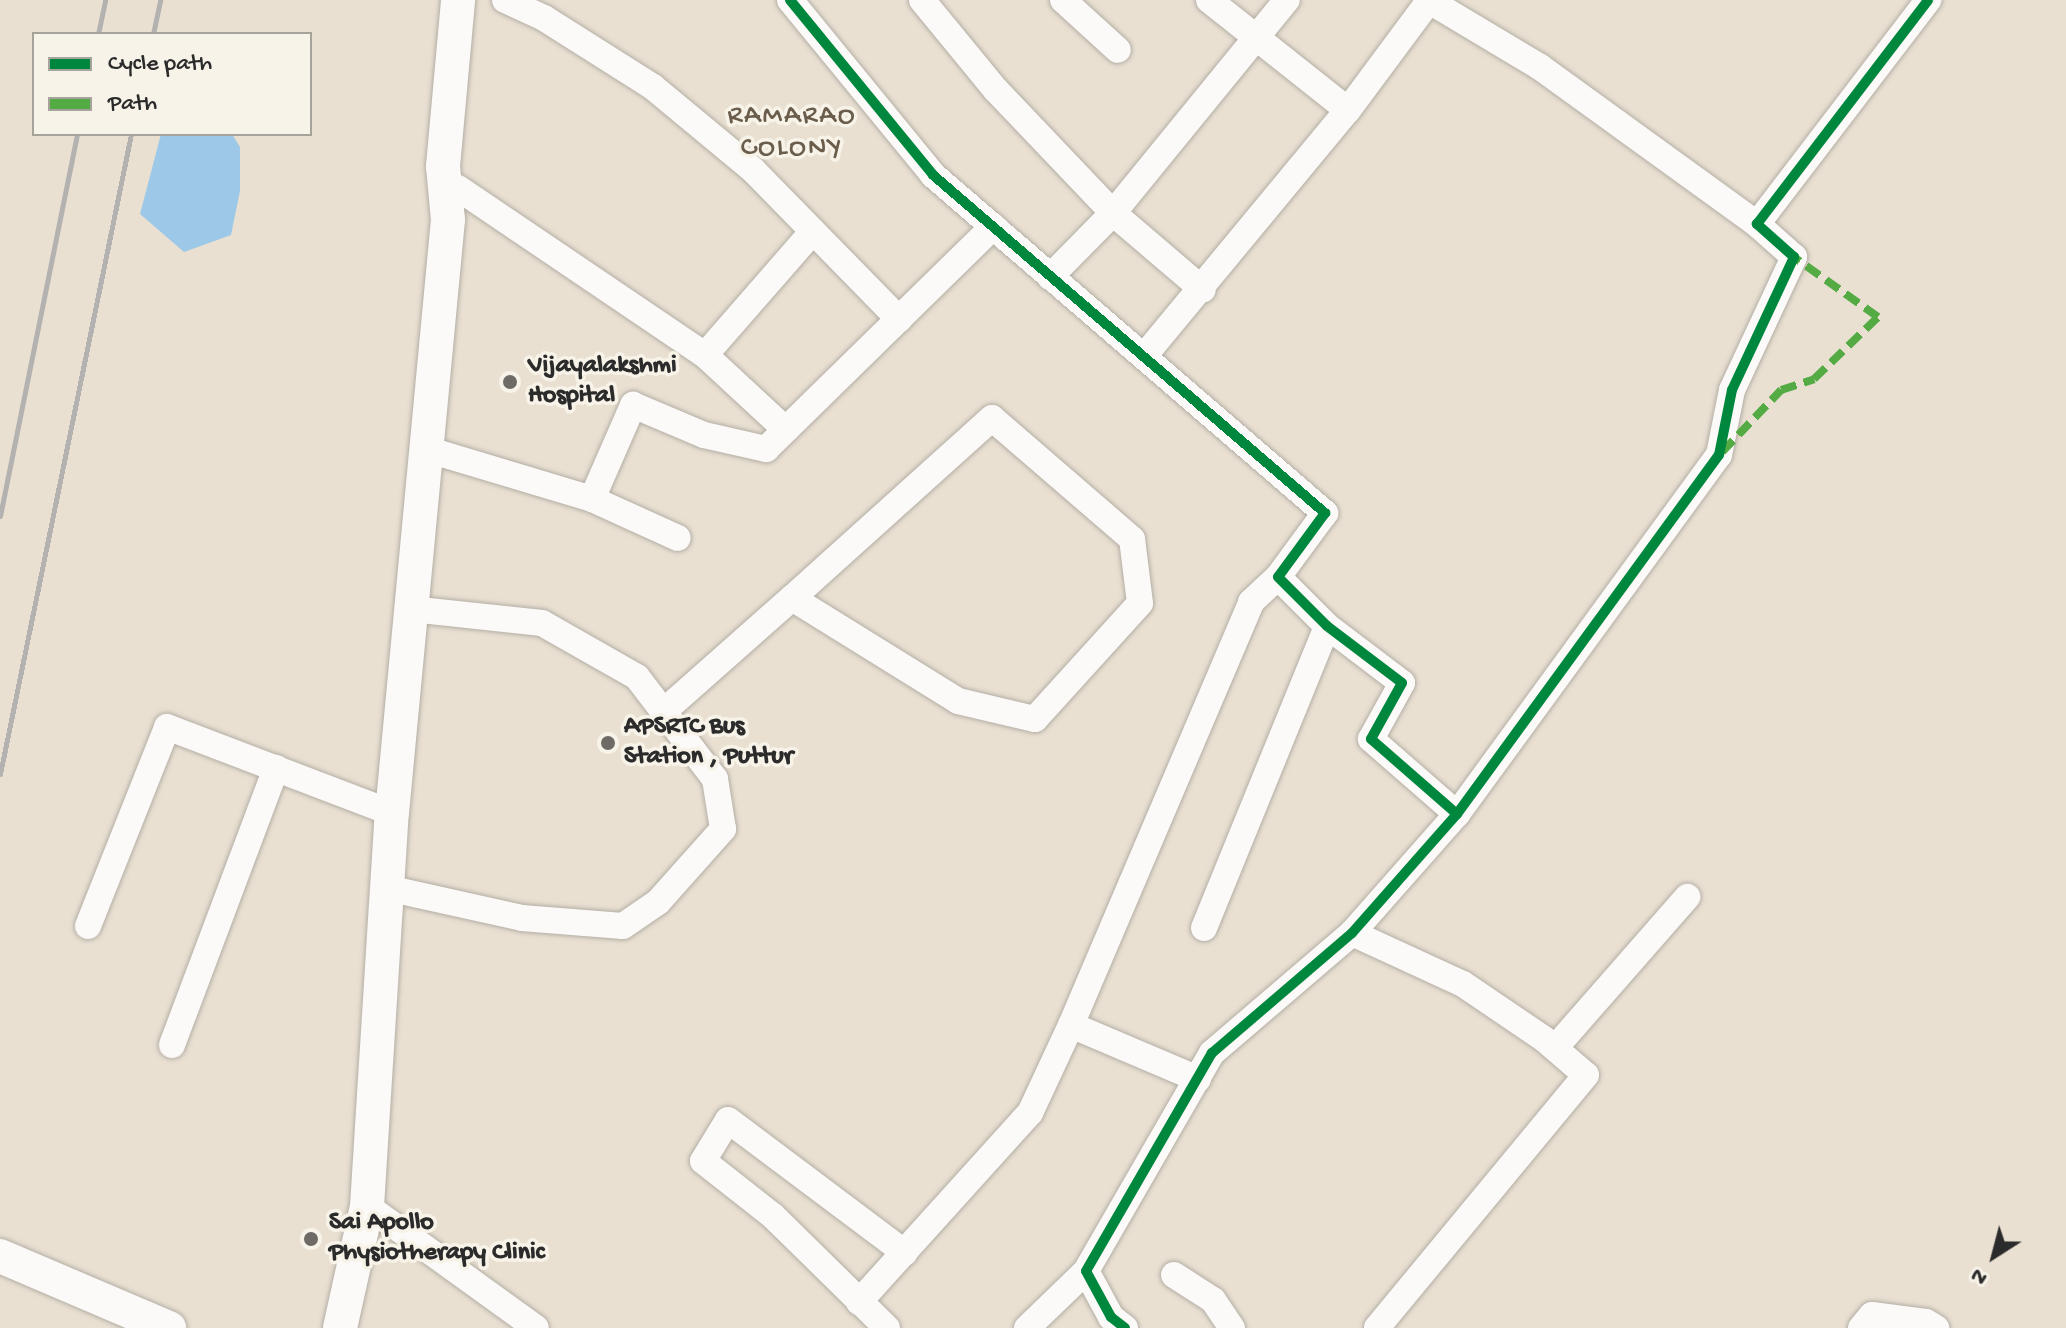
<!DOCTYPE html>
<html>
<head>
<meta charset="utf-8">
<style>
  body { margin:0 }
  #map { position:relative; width:2066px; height:1328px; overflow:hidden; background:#e9e0d2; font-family:"Gochi Hand",sans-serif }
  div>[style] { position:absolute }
  .water>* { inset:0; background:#9dc8e8 }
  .roads { filter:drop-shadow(0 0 2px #b4aea5) drop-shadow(0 0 2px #b4aea5) }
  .minor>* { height:26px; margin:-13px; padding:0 13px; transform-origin:13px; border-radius:13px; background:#fcfaf8 }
  .major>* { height:34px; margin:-17px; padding:0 17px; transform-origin:17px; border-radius:17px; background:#fcfaf8 }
  .rail>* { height:5px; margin:-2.5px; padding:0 2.5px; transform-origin:2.5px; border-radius:2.5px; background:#b3b2b0 }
  .quiet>* { height:8px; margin-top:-4px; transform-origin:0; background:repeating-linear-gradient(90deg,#54ab44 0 16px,transparent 0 24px) }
  .cycleway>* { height:10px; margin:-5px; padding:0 5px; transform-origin:5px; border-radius:5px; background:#00873e }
  .dots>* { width:22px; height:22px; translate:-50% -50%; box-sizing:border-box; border:4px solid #f7f3e8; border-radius:50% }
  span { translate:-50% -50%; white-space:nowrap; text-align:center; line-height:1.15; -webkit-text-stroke:7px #f7f3e8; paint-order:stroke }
  .poi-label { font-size:26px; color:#2b2b2b; font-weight:700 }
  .left { translate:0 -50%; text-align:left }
  .neighbourhood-label { font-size:28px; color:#6b5d4c; letter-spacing:2px }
  .legend { position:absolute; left:32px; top:32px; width:280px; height:104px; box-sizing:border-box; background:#f7f3e8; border:2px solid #a5a39c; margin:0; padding:10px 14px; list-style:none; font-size:24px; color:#2b2b2b }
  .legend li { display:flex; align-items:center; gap:16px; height:40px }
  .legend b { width:40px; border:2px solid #a5a39c }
  .north { position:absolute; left:1954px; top:1216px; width:80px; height:80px; -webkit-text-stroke:6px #f7f3e8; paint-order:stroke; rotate:216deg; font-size:22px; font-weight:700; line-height:32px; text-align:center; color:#2b2b2b }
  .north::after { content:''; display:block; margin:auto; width:28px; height:36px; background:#2b2b2b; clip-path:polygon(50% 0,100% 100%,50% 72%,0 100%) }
</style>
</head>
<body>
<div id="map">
  <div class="water">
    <i style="clip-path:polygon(161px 134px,232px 134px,240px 147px,240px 191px,231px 235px,184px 252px,140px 214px)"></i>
  </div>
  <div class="roads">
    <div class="minor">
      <i style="left:505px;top:0;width:43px;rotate:24.8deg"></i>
      <i style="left:544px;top:18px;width:129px;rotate:32.3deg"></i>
      <i style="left:653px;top:87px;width:130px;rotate:39.7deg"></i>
      <i style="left:753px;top:170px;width:209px;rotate:45.6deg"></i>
      <i style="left:790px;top:0;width:226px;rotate:50.7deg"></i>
      <i style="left:933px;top:175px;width:518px;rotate:40.77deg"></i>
      <i style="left:1325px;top:513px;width:79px;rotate:126.3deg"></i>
      <i style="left:1278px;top:577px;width:69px;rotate:45deg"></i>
      <i style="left:1327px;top:626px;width:94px;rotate:37.2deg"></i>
      <i style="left:1402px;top:683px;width:64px;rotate:119deg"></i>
      <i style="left:1371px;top:739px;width:114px;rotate:41.1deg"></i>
      <i style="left:922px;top:0;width:117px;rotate:50.6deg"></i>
      <i style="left:996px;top:90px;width:170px;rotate:46.4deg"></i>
      <i style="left:1113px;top:213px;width:118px;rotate:40.5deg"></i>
      <i style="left:1063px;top:0;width:74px;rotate:42.3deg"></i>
      <i style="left:1209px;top:0;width:177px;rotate:38.4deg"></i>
      <i style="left:1428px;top:0;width:131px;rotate:30.9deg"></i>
      <i style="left:1540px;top:67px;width:268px;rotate:35.9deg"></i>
      <i style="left:458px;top:188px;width:298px;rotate:34.1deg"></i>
      <i style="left:705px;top:355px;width:110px;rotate:42.8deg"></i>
      <i style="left:1050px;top:277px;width:90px;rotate:-45.5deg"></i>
      <i style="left:1113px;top:213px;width:275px;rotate:-50.8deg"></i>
      <i style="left:705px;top:355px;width:164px;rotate:-48.9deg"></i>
      <i style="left:1145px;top:355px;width:318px;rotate:-50.4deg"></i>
      <i style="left:1348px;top:110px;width:136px;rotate:-53.4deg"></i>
      <i style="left:429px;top:450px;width:170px;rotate:16.7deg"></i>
      <i style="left:592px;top:499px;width:94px;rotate:24.4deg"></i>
      <i style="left:592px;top:499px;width:103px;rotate:-66.4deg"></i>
      <i style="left:633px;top:405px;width:77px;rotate:22.9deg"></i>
      <i style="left:704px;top:435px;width:64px;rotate:12.7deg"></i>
      <i style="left:766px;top:449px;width:318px;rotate:-44.4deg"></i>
      <i style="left:663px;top:712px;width:172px;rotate:-41.5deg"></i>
      <i style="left:792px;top:598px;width:195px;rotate:31.8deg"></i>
      <i style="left:958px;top:701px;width:79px;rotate:13.2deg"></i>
      <i style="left:1035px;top:719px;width:156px;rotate:-47.8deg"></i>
      <i style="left:1140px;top:603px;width:64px;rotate:-97.1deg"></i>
      <i style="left:1132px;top:539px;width:185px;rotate:-139.2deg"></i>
      <i style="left:992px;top:418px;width:269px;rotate:138deg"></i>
      <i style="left:387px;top:888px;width:138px;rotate:12.5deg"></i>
      <i style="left:522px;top:918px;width:101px;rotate:4.5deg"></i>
      <i style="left:623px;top:926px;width:42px;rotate:-34.4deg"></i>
      <i style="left:658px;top:902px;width:98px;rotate:-48.3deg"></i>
      <i style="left:723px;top:829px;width:51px;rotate:-99.1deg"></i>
      <i style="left:715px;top:779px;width:128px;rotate:-127.4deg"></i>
      <i style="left:637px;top:677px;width:109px;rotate:-150.4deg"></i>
      <i style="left:542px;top:623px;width:131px;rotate:-173.9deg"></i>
      <i style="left:88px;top:926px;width:214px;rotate:-68.3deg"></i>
      <i style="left:167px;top:727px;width:241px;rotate:20.9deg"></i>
      <i style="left:1204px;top:928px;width:326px;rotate:-67.8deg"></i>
      <i style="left:1352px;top:933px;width:122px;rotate:24.7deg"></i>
      <i style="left:1463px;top:984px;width:98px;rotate:34.2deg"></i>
      <i style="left:1544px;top:1039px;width:55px;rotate:40.6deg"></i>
      <i style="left:1586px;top:1075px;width:328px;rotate:129.6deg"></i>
      <i style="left:1071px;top:1025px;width:460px;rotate:-66.9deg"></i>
      <i style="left:1251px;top:602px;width:37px;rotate:-43deg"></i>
      <i style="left:172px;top:1045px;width:296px;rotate:-69.4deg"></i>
      <i style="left:1555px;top:1048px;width:201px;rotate:-48.8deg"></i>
      <i style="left:367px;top:1206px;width:208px;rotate:35.8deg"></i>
      <i style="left:1174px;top:1275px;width:46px;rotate:32.7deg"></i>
      <i style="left:1213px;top:1300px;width:34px;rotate:56deg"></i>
      <i style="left:859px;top:1302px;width:255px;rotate:-47.9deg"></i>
      <i style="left:1030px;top:1113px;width:97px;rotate:-65deg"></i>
      <i style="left:1071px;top:1025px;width:138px;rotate:23deg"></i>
      <i style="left:887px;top:1328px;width:160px;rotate:-135.5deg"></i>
      <i style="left:773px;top:1216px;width:89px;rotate:-141.8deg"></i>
      <i style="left:703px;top:1161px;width:48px;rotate:-58.6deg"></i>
      <i style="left:728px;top:1120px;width:221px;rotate:36.9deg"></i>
      <i style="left:1027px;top:1328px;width:82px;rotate:-44deg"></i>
      <i style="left:1125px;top:1328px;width:18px;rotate:-142deg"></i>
      <i style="left:1111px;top:1317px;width:52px;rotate:-118.5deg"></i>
      <i style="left:1086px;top:1271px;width:252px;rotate:-60deg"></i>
      <i style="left:1212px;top:1053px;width:184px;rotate:-40.6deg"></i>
      <i style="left:1352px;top:933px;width:159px;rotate:-48.6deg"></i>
      <i style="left:1457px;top:814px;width:444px;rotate:-53.9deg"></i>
      <i style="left:1719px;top:455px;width:66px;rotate:-78.7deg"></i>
      <i style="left:1732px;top:390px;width:147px;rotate:-65deg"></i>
      <i style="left:1794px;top:257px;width:50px;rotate:-138.3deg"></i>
      <i style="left:1757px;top:224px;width:282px;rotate:-52.6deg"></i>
      <i style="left:1861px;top:1328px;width:17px;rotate:-50deg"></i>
      <i style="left:1872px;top:1315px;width:54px;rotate:7.4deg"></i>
      <i style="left:1926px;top:1322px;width:12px;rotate:31deg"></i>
    </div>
    <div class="major">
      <i style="left:0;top:1256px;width:184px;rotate:23.1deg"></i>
      <i style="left:340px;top:1328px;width:125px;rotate:-77.5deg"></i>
      <i style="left:367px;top:1206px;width:394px;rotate:-86.4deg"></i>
      <i style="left:392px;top:813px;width:596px;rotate:-84.61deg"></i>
      <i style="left:448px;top:220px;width:54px;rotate:-95.3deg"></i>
      <i style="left:443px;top:166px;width:167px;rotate:-84.8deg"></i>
    </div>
  </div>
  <div class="rail">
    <i style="left:98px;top:34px;width:35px;rotate:-78deg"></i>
    <i style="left:153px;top:34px;width:35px;rotate:-78deg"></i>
    <i style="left:0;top:516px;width:390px;rotate:-78.6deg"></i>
    <i style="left:0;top:774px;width:653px;rotate:-78.43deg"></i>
  </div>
  <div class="quiet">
    <i style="left:1722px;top:452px;width:86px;rotate:-46.4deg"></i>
    <i style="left:1781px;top:390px;width:35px;rotate:-18deg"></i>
    <i style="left:1814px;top:379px;width:89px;rotate:-44.1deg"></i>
    <i style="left:1878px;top:317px;width:103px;rotate:-144.5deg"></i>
  </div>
  <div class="cycleway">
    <i style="left:790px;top:0;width:226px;rotate:50.7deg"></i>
    <i style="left:933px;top:175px;width:518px;rotate:40.77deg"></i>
    <i style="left:1325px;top:513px;width:79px;rotate:126.3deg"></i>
    <i style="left:1278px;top:577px;width:69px;rotate:45deg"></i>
    <i style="left:1327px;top:626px;width:94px;rotate:37.2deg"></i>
    <i style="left:1402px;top:683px;width:64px;rotate:119deg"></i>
    <i style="left:1371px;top:739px;width:114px;rotate:41.1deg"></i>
    <i style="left:1125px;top:1328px;width:18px;rotate:-142deg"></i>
    <i style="left:1111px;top:1317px;width:52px;rotate:-118.5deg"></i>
    <i style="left:1086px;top:1271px;width:252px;rotate:-60deg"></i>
    <i style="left:1212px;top:1053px;width:184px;rotate:-40.6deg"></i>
    <i style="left:1352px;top:933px;width:159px;rotate:-48.6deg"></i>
    <i style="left:1457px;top:814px;width:444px;rotate:-53.9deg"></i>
    <i style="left:1719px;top:455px;width:66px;rotate:-78.7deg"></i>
    <i style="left:1732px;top:390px;width:147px;rotate:-65deg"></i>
    <i style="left:1794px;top:257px;width:50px;rotate:-138.3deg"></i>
    <i style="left:1757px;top:224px;width:282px;rotate:-52.6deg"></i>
  </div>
  <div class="dots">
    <i style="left:510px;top:382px;background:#6e6a65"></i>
    <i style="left:608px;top:743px;background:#6e6a65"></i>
    <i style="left:311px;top:1239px;background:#6e6a65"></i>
  </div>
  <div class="poi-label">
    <span class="left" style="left:528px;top:382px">Vijayalakshmi<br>Hospital</span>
    <span class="left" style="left:624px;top:743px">APSRTC Bus<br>Station , Puttur</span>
    <span class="left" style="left:329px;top:1239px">Sai Apollo<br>Physiotherapy Clinic</span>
  </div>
  <div class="neighbourhood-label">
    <span style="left:792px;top:133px">RAMARAO<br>COLONY</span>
  </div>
  <ul class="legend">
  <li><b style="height:10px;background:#00873e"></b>Cycle path</li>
  <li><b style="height:10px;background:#54ab44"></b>Path</li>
  </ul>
  <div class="north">N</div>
</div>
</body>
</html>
